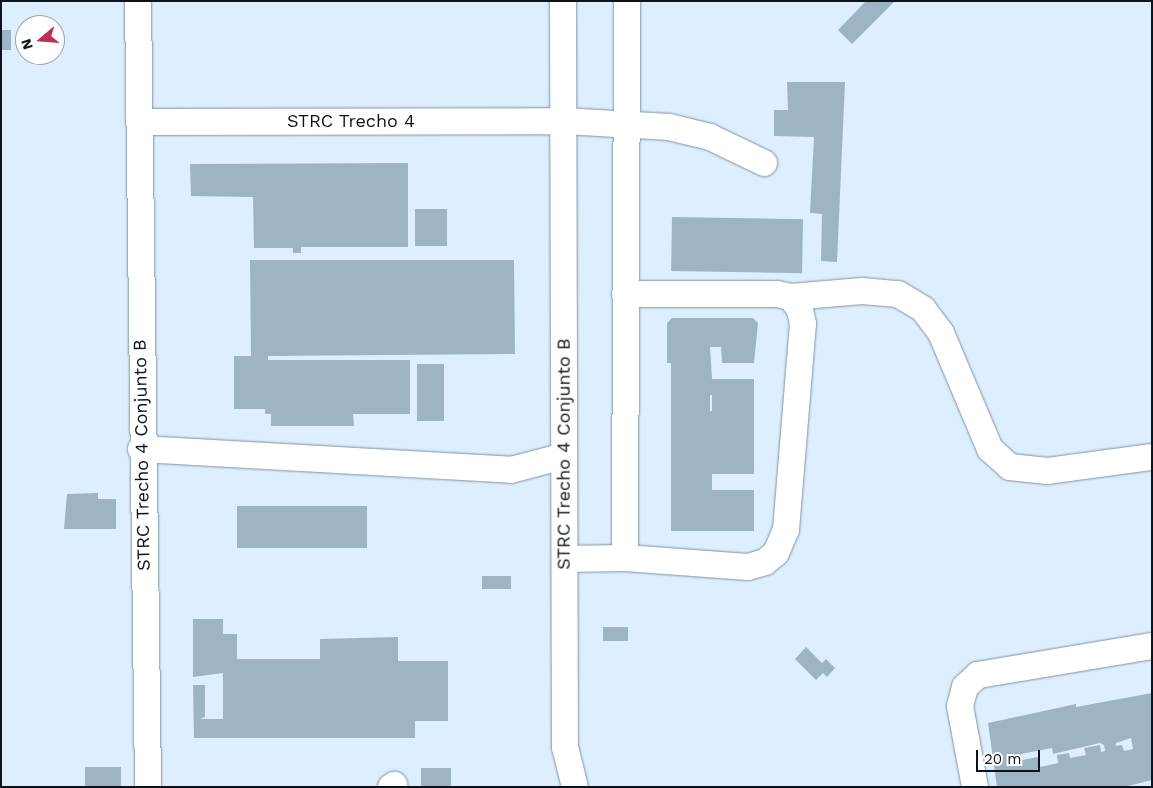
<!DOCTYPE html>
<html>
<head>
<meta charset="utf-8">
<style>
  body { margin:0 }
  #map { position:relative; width:1153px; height:788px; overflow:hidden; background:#ddeffe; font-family:"Work Sans",sans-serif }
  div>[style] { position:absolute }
  .building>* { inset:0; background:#9db4c5; transform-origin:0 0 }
  .roads { filter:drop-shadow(0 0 1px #7d93a3) drop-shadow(0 0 1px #7d93a3) }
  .minor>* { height:26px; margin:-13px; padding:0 13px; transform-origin:13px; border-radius:13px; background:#fff }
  span { translate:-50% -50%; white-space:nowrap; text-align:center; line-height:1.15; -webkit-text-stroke:4px #fff; paint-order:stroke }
  .street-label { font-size:18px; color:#0c141b }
  .frame { position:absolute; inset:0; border:2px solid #0c141b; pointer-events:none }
  .north { position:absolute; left:15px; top:15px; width:50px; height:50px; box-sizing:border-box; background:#fff; border:1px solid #9ea1a4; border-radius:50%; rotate:252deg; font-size:14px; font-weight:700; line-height:20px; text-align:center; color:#0c141b }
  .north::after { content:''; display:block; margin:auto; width:18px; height:22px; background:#be2f58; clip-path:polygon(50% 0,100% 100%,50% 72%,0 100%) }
  .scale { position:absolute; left:976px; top:750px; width:64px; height:22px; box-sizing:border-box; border:2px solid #0c141b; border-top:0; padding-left:6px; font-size:15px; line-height:18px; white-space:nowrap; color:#0c141b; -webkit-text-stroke:4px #fff; paint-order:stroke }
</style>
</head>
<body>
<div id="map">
  <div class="building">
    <i style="clip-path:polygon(866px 1px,895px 1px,852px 44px,838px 30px)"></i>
    <i style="left:1px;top:30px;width:10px;height:20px"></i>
    <i style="clip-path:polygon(787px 82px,845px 82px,837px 262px,821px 261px,822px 214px,810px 213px,814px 137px,774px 136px,774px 110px,788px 110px)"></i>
    <i style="clip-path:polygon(408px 163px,408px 247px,301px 247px,301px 253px,293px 253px,293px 248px,254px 248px,253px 197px,191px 196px,190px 164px)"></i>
    <i style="left:415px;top:209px;width:32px;height:37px"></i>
    <i style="left:672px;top:217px;width:131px;height:54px;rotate:1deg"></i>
    <i style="clip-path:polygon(250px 260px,514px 260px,515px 354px,268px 356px,268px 360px,410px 360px,410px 414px,353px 414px,354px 426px,271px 426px,271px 414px,265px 414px,265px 409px,234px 409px,234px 356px,251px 356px)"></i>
    <i style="clip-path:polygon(evenodd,672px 318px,753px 318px,758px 323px,754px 363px,722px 363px,721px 347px,710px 347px,712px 379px,754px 379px,754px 474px,712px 474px,712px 490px,754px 490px,754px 531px,671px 531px,671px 363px,667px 363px,667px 323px,672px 318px,710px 395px,712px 395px,712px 411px,710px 411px,710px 395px)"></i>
    <i style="left:417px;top:364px;width:27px;height:57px"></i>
    <i style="clip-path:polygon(98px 493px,98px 499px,116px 499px,116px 529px,64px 529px,67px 494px)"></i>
    <i style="left:237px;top:506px;width:130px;height:42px"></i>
    <i style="left:482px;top:576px;width:29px;height:13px"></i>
    <i style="clip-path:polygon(193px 619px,223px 619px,223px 634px,237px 634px,237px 659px,320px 659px,320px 639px,398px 637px,398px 661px,448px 661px,448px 721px,415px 721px,415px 738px,194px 738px,193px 685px,205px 685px,205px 717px,200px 719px,223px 719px,223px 673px,193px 677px)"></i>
    <i style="left:603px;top:627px;width:25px;height:14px"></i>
    <i style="clip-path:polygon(806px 647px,822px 663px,826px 659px,835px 668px,827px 677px,823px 673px,816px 680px,795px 659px)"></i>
    <i style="clip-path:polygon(evenodd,1152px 693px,1152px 780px,1124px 787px,997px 787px,988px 723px,1076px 704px,1076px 707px,1152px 693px,1131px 738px,1133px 749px,1124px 751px,1122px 745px,1116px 746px,1116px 743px,1131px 738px,1152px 693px,1100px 743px,1104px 745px,1105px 751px,1101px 752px,1100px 745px,1084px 748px,1086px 755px,1070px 758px,1069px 753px,1057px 755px,1058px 763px,1040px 767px,1038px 757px,1022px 760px,1021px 754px,1052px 748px,1053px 754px,1100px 743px)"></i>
    <i style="left:121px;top:767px;width:20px;height:36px;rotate:90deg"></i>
    <i style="left:421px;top:768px;width:30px;height:19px"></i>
  </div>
  <div class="roads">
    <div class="minor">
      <i style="left:138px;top:1px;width:786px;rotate:89.27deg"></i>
      <i style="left:563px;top:1px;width:746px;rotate:89.85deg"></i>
      <i style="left:565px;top:747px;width:41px;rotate:76deg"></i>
      <i style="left:139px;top:122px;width:425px;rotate:-0.1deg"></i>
      <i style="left:564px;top:121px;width:105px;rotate:3.3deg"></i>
      <i style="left:669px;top:127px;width:42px;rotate:13.7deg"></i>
      <i style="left:710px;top:137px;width:60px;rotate:25.7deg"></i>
      <i style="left:791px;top:297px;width:71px;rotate:-4.8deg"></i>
      <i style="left:862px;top:291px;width:36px;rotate:5deg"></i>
      <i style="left:898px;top:294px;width:29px;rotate:31deg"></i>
      <i style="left:923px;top:309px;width:30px;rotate:53deg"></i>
      <i style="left:941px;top:333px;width:126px;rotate:67.1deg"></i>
      <i style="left:990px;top:449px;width:27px;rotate:42deg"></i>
      <i style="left:1010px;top:467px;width:38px;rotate:6deg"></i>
      <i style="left:1048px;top:471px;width:105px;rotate:-7.7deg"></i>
      <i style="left:141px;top:449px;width:371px;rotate:3.2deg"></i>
      <i style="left:511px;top:470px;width:55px;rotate:-14.8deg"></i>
      <i style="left:625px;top:558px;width:557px;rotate:-89.79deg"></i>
      <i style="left:565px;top:559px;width:60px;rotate:-1deg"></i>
      <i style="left:625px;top:558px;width:123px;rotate:4.2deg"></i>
      <i style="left:748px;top:567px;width:18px;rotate:-16deg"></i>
      <i style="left:765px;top:562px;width:14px;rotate:-39deg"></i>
      <i style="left:776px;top:553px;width:25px;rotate:-67deg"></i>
      <i style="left:786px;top:530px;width:207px;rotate:-85.3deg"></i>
      <i style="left:803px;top:324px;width:14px;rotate:-102deg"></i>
      <i style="left:800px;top:310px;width:16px;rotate:-125deg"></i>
      <i style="left:791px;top:297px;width:14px;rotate:-168deg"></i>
      <i style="left:777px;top:294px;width:152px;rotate:180deg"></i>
      <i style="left:391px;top:787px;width:4px;rotate:-34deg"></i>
      <i style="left:975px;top:787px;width:82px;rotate:-100.5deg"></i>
      <i style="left:960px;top:706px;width:20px;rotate:-75deg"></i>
      <i style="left:965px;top:687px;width:18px;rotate:-43deg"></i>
      <i style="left:978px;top:675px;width:176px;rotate:-9.5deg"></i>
    </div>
  </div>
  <div class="street-label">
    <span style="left:351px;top:121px">STRC Trecho 4</span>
    <span style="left:564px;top:454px;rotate:-90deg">STRC Trecho 4 Conjunto B</span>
    <span style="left:142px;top:455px;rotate:-91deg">STRC Trecho 4 Conjunto B</span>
  </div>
  <div class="frame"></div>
  <div class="north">N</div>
  <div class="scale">20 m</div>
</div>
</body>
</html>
